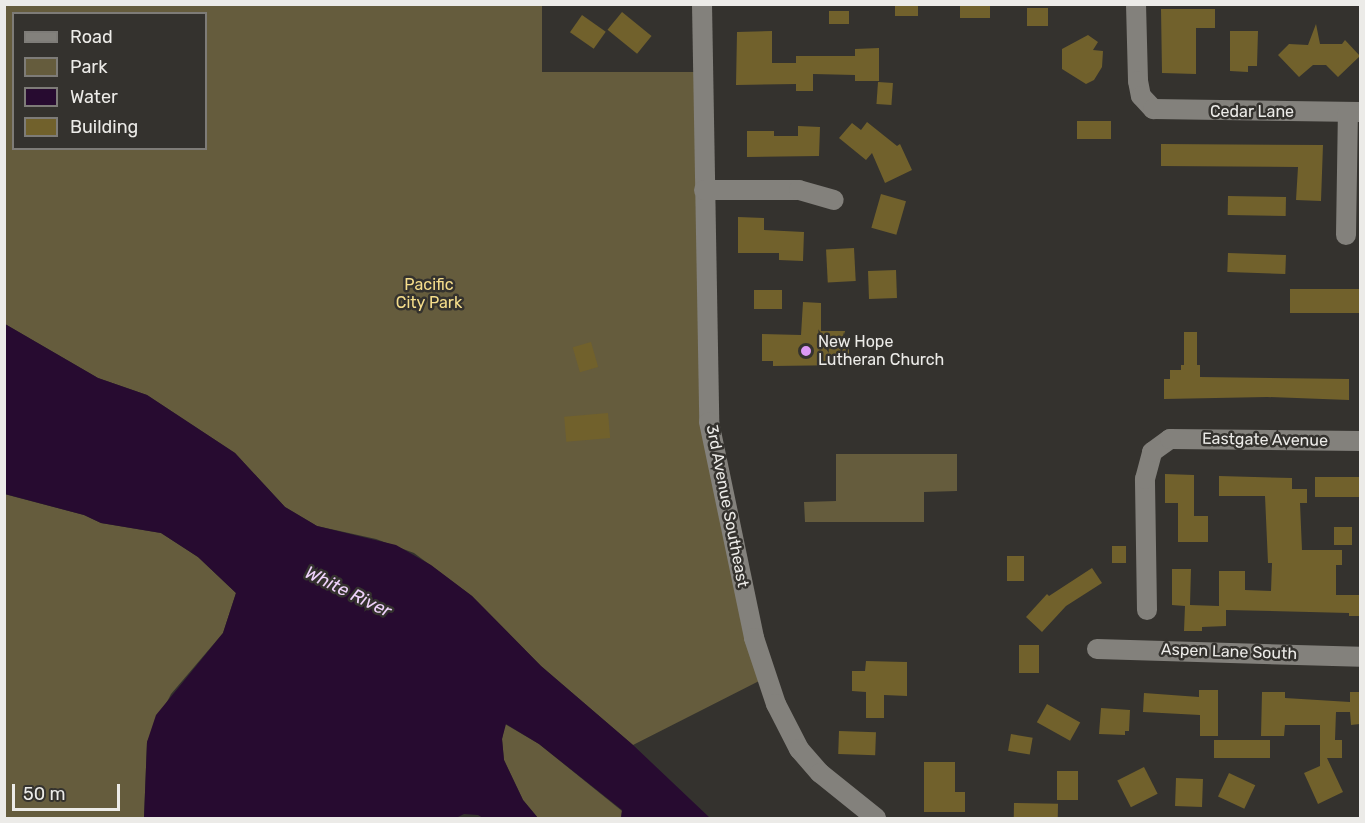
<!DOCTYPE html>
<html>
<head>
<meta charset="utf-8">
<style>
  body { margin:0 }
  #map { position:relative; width:1365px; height:823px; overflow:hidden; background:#34322e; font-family:Rubik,sans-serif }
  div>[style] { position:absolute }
  .green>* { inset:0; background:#655c3d }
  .water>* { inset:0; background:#270b30 }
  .building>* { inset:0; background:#71612c; transform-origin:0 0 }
  .minor>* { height:20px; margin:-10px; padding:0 10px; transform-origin:10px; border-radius:10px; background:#83817c }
  .dots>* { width:16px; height:16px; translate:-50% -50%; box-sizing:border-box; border:3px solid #34322e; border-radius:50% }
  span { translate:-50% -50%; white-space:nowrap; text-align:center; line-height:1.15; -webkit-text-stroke:5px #34322e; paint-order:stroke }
  .street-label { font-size:16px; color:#ecebe8 }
  .park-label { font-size:16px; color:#f5dd8b }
  .poi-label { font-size:16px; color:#ecebe8 }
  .left { translate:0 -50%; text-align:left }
  .water-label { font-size:18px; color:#efd2fb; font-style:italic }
  .frame { position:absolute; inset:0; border:6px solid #ecebe8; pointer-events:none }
  .legend { position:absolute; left:12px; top:12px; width:195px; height:138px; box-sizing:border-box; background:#34322e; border:2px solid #7e7c78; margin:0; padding:8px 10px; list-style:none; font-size:18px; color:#ecebe8 }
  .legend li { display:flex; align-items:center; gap:12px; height:30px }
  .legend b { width:30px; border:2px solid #7e7c78 }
  .scale { position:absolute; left:12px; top:784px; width:108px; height:27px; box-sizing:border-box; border:3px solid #ecebe8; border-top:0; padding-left:8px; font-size:18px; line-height:21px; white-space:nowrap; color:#ecebe8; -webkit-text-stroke:4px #34322e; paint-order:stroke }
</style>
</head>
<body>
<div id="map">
  <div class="green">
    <i style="clip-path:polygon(evenodd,4px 5px,542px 5px,542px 72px,702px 72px,709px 422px,765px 678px,633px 745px,541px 666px,472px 596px,414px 553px,376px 539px,317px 526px,285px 507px,235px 453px,147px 395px,98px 378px,5px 324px,4px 5px,14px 14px,206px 14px,206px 148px,14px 148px,14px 14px)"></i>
    <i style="clip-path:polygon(836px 454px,957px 454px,957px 491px,924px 492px,924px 522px,805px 522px,804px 502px,836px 501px)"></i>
    <i style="clip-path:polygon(4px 494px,84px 515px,101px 523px,161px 533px,198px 557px,236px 593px,223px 633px,171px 694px,147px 742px,144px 818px,5px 818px)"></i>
    <i style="clip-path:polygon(505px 724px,539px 744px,622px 811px,621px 818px,538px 818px,523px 800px,504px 760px,502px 739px)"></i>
  </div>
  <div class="water">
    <i style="clip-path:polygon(5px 324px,98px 378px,147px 395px,235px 453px,285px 507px,317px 526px,396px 545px,431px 565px,472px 596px,541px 666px,633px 745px,710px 818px,621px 818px,622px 810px,539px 744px,506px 724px,502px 739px,504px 760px,523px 800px,538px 818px,483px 818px,478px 815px,464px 814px,456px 818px,144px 818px,147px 742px,156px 715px,223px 633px,236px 593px,198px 557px,161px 533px,101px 523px,84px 515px,5px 494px)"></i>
  </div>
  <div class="building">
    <i style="left:895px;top:4px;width:23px;height:12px"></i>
    <i style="left:960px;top:4px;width:30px;height:14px"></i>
    <i style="left:1027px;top:8px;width:21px;height:18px"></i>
    <i style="clip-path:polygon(1161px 9px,1215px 9px,1215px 28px,1196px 28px,1196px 74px,1162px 73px)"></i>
    <i style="left:829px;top:11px;width:20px;height:13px"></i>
    <i style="left:622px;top:12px;width:38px;height:23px;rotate:39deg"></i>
    <i style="left:582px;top:15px;width:29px;height:21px;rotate:35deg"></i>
    <i style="clip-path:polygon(1316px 24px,1320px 44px,1342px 44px,1345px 40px,1360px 56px,1338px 77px,1326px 65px,1313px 65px,1299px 77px,1278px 55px,1289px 44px,1308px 45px)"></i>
    <i style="clip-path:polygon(772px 31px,772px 63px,796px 63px,796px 56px,855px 56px,855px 49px,879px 48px,879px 81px,855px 81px,855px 75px,813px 74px,813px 91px,796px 91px,796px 84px,736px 85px,737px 32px)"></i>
    <i style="clip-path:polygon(1230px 31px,1258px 31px,1257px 66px,1248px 66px,1248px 72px,1230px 71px)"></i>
    <i style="clip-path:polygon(1088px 35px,1098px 42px,1093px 50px,1103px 51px,1102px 67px,1094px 80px,1086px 84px,1062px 69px,1062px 49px)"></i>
    <i style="left:878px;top:82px;width:15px;height:22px;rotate:4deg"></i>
    <i style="left:1077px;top:121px;width:34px;height:18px"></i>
    <i style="clip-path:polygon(867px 122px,897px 146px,900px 144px,912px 170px,885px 183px,872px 153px,866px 160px,839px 138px,852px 123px,861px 130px)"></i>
    <i style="clip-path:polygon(798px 126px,820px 127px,819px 156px,747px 157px,747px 131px,774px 131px,774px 136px,798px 136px)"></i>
    <i style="clip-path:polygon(1161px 144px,1323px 145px,1321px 201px,1296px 200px,1298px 167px,1161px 166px)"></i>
    <i style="left:881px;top:194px;width:26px;height:35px;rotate:16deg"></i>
    <i style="left:1228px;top:196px;width:58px;height:19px;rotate:1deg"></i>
    <i style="clip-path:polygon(738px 217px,764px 218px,764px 230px,804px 232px,803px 261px,779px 260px,779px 253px,738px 253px)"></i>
    <i style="left:854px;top:248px;width:33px;height:28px;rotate:87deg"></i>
    <i style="left:1228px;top:253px;width:58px;height:19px;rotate:2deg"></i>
    <i style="left:896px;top:270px;width:28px;height:28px;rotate:88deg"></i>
    <i style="left:1290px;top:289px;width:70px;height:24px"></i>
    <i style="left:754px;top:290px;width:28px;height:19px"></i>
    <i style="clip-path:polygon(803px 302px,821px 303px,821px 331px,845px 331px,845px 341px,849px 341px,849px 365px,773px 366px,773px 361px,762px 361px,762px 334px,801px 335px)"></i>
    <i style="clip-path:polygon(1184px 332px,1197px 332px,1197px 365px,1200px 365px,1200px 377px,1349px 379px,1349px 400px,1267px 397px,1164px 399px,1164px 379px,1170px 379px,1170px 370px,1181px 370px,1181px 365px,1184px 365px)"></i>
    <i style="left:591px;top:342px;width:26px;height:19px;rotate:74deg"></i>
    <i style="left:608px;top:413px;width:25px;height:44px;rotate:85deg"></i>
    <i style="clip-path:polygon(1165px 474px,1194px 475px,1194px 516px,1208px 516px,1208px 542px,1178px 542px,1178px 503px,1165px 503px)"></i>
    <i style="clip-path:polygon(1219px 476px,1292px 478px,1292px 489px,1307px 489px,1307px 503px,1300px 503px,1302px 550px,1342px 550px,1342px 565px,1336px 565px,1336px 595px,1360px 595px,1360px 616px,1349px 616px,1349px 613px,1226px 610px,1226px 626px,1202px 627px,1202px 631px,1184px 631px,1185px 606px,1172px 605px,1172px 569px,1191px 569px,1190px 605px,1219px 606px,1219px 571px,1245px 571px,1245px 590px,1271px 591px,1272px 563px,1268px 563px,1265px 496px,1219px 496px)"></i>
    <i style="left:1315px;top:477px;width:45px;height:20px"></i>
    <i style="left:1334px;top:527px;width:18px;height:18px"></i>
    <i style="left:1126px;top:546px;width:17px;height:14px;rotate:90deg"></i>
    <i style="left:1024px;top:556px;width:25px;height:17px;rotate:90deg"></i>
    <i style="clip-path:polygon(1092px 568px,1102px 583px,1066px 606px,1042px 632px,1026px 617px,1047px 594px,1049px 596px)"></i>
    <i style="left:1019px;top:645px;width:20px;height:28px"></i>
    <i style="clip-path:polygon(866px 661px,907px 662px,907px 696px,884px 695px,884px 718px,866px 718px,866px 692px,852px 691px,852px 671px,865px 671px)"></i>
    <i style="clip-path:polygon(1199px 690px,1218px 690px,1218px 736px,1200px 736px,1200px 715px,1143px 712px,1144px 693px,1199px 697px)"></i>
    <i style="clip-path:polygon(1262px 692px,1285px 692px,1285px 698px,1350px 702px,1350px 692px,1360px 692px,1360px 724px,1351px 725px,1350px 712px,1336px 712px,1335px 740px,1342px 740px,1342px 758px,1327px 758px,1343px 792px,1318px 804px,1304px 773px,1320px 766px,1320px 725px,1285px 725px,1284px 736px,1261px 736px)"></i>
    <i style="left:1047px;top:704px;width:38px;height:21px;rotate:29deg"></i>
    <i style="clip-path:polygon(1101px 708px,1130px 710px,1129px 731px,1125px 731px,1125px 735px,1099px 734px)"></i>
    <i style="left:839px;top:731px;width:37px;height:23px;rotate:2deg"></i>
    <i style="left:1011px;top:734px;width:22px;height:17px;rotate:10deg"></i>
    <i style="left:1270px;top:740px;width:18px;height:56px;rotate:90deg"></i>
    <i style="clip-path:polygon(924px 762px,955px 762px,955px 792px,965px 792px,965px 812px,924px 812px)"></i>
    <i style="left:1144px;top:767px;width:30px;height:30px;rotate:63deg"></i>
    <i style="left:1057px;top:771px;width:21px;height:29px"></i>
    <i style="left:1229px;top:773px;width:29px;height:26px;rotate:25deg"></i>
    <i style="left:1176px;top:778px;width:27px;height:28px;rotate:2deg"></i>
    <i style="left:1014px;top:803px;width:44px;height:16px;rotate:1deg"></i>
  </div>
  <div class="minor">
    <i style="left:702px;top:4px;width:418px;rotate:89deg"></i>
    <i style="left:709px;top:422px;width:221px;rotate:78.2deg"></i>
    <i style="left:754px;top:638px;width:70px;rotate:71.6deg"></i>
    <i style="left:776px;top:704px;width:51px;rotate:62.9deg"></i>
    <i style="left:799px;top:749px;width:32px;rotate:49deg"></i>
    <i style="left:820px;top:773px;width:72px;rotate:38.8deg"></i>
    <i style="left:1136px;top:4px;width:77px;rotate:88.5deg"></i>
    <i style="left:1138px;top:81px;width:15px;rotate:79deg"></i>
    <i style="left:1141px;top:96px;width:18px;rotate:47deg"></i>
    <i style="left:1153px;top:109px;width:207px;rotate:0.8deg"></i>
    <i style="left:704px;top:190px;width:95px"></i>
    <i style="left:799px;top:190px;width:36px;rotate:16deg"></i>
    <i style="left:1346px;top:235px;width:123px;rotate:-89.1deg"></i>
    <i style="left:1147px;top:610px;width:131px;rotate:-90.9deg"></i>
    <i style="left:1145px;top:479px;width:28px;rotate:-75deg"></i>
    <i style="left:1152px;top:452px;width:22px;rotate:-36deg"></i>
    <i style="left:1170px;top:439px;width:190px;rotate:0.6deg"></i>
    <i style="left:1097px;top:649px;width:263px;rotate:1.7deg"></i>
  </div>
  <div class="dots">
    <i style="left:806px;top:351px;background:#dc99f5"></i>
  </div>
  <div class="street-label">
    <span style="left:1252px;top:112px">Cedar Lane</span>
    <span style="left:1265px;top:440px;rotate:1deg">Eastgate Avenue</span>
    <span style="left:727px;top:506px;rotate:79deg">3rd Avenue Southeast</span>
    <span style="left:1229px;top:652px;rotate:2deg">Aspen Lane South</span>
  </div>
  <div class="park-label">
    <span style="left:429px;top:294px">Pacific<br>City Park</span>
  </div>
  <div class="poi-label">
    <span class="left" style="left:818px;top:351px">New Hope<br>Lutheran Church</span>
  </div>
  <div class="water-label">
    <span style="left:348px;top:592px;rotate:26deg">White River</span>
  </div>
  <div class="frame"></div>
  <ul class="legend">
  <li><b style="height:8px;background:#83817c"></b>Road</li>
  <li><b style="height:16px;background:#655c3d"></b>Park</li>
  <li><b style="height:16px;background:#270b30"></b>Water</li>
  <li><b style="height:16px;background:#71612c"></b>Building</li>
  </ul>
  <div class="scale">50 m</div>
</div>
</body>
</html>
